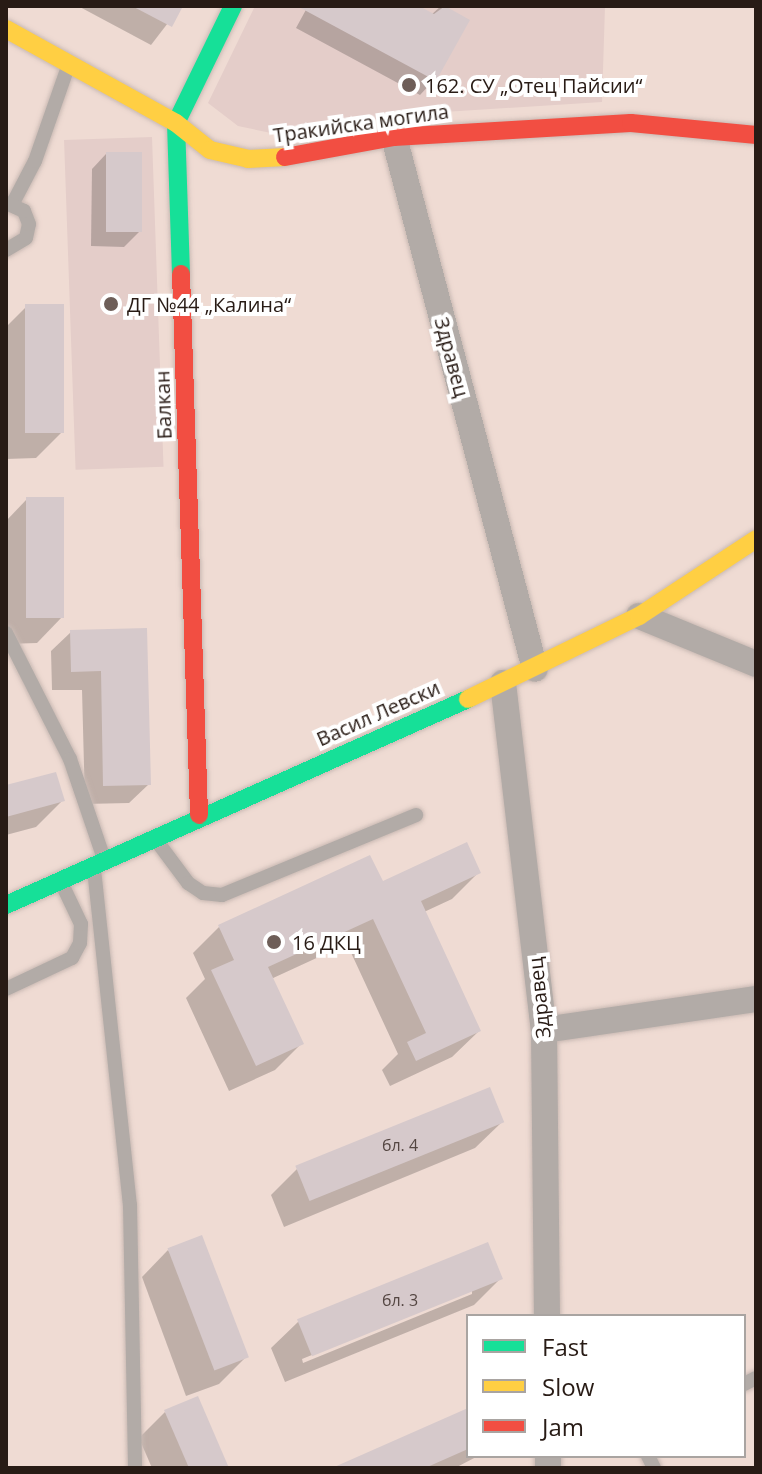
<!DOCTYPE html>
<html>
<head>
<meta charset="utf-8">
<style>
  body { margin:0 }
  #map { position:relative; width:762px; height:1474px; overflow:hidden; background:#efdbd3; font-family:"Open Sans",sans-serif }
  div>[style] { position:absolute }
  .education>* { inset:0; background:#e4cdc9; transform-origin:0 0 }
  .shadow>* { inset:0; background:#0003 }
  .building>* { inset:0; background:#d6c9cb; transform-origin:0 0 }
  .roads { filter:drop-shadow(0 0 2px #c9b9b3) drop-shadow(0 0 2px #c9b9b3) }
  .lane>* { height:14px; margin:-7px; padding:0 7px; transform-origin:7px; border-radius:7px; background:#b2aba7 }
  .street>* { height:26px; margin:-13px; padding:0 13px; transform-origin:13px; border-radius:13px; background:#b2aba7 }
  .fast>* { height:18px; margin:-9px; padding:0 9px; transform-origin:9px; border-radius:9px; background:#16e098 }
  .slow>* { height:18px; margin:-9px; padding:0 9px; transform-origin:9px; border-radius:9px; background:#ffcf43 }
  .jam>* { height:18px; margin:-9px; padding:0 9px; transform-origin:9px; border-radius:9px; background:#f24e42 }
  .dots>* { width:22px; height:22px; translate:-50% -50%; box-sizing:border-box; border:4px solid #fff; border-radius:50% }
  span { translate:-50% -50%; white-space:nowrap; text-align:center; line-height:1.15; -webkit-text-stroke:8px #fff; paint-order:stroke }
  .number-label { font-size:16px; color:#544642 }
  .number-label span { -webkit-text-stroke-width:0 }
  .poi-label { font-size:20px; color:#281b15 }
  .left { translate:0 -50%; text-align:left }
  .street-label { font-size:20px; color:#281b15 }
  .frame { position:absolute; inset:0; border:8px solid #281b15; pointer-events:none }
  .legend { position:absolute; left:466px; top:1314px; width:280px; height:144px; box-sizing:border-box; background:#fff; border:2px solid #a9a4a1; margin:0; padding:10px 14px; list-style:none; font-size:24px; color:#281b15 }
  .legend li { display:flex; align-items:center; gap:16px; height:40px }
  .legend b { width:40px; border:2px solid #a9a4a1 }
</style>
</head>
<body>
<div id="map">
  <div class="education">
    <i style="clip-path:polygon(255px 6px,605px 6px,602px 102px,397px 115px,310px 132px,271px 133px,238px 126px,208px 103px)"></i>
    <i style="left:152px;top:137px;width:330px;height:88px;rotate:88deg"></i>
  </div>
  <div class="shadow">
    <i style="clip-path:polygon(78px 6px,181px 6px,151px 45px)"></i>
    <i style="clip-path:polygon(308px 6px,414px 6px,431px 15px,441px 6px,467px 20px,434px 80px,420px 95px,296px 28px)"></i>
    <i style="clip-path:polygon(106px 154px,139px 232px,124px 247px,91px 246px,92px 169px)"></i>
    <i style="clip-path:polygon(26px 307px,62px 432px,36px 458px,6px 459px,6px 327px)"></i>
    <i style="clip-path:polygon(27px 499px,63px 616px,37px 643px,6px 644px,6px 521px)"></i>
    <i style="clip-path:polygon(145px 630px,149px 784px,129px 803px,85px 804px,82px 690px,52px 690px,51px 651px,71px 632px)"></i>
    <i style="clip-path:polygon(6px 788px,62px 801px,36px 827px,6px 835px)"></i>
    <i style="clip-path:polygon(479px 872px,452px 899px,424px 912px,479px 1031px,452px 1057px,390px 1086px,382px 1070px,398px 1054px,347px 944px,271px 979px,301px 1044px,275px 1070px,229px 1091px,186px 998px,205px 979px,193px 953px,219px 927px,382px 883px)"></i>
    <i style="clip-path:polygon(502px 1122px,475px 1148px,284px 1227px,271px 1195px,297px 1169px)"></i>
    <i style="clip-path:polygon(evenodd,487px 1245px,501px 1278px,474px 1305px,285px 1382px,271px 1348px,298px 1322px,487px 1245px,472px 1290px,472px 1294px,303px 1363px,302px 1359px,472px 1290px)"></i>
    <i style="clip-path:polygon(168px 1250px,245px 1358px,219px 1384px,186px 1396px,142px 1277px)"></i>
    <i style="clip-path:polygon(468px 1410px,468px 1456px,478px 1456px,455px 1468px,337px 1468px)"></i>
    <i style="clip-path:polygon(165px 1412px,227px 1468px,152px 1468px,139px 1438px)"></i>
  </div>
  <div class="building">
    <i style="clip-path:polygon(132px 6px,183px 6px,172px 27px)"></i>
    <i style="clip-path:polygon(297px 6px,419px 6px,434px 14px,445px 6px,470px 20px,436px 81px)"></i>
    <i style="left:106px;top:152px;width:36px;height:80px"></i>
    <i style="left:64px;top:304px;width:129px;height:39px;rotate:90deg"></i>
    <i style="left:26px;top:497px;width:38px;height:121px"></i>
    <i style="clip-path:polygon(147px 628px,151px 785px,103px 786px,101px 671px,71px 672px,70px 630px)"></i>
    <i style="clip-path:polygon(56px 772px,65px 801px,6px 817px,6px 785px)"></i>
    <i style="clip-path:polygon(467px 842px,481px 873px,421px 901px,481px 1031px,416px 1061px,407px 1042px,426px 1033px,373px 919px,268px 967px,304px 1044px,256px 1066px,211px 970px,234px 960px,218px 925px,370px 855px,383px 881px)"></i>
    <i style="left:490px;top:1087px;width:38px;height:210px;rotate:68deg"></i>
    <i style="left:202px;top:1235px;width:131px;height:37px;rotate:69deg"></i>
    <i style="left:488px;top:1242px;width:40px;height:206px;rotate:68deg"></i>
    <i style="clip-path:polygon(198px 1396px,229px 1468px,189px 1468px,164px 1410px)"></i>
    <i style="clip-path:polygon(468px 1408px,468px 1449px,425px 1468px,332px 1468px)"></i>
  </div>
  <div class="roads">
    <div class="lane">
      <i style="left:13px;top:203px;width:47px;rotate:-62.4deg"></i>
      <i style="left:35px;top:161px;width:103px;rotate:-70.7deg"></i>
      <i style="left:6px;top:250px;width:23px;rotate:-31deg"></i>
      <i style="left:26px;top:238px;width:14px;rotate:-78deg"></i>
      <i style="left:29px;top:224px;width:14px;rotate:-111deg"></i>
      <i style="left:24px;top:211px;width:20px;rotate:-156deg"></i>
      <i style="left:6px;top:633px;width:141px;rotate:63.1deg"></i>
      <i style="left:70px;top:759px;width:106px;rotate:71.2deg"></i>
      <i style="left:156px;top:840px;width:54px;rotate:53.3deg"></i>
      <i style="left:188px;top:883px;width:18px;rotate:34deg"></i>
      <i style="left:203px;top:893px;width:19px;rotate:6deg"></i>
      <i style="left:222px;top:895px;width:210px;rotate:-22.4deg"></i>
      <i style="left:94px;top:869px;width:338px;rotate:83.9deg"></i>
      <i style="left:130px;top:1205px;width:263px;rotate:88.9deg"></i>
      <i style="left:6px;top:989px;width:73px;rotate:-25.2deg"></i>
      <i style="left:72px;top:958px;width:17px;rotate:-62deg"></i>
      <i style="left:80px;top:943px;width:19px;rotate:-87deg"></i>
      <i style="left:81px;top:924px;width:47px;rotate:-115.5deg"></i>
      <i style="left:744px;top:1384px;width:13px;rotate:-27deg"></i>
      <i style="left:648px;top:1456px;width:13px;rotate:63deg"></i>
    </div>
    <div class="street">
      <i style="left:394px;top:137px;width:550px;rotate:75.16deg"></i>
      <i style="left:639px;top:616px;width:126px;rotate:22.3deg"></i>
      <i style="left:503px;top:683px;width:349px;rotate:83.3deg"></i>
      <i style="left:544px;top:1030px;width:286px;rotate:89.4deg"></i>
      <i style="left:544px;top:1030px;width:214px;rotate:-8.3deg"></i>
      <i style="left:548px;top:1456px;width:12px;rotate:90deg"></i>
    </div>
    <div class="fast">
      <i style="left:181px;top:274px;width:151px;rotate:-91.9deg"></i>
      <i style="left:176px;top:123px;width:130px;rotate:-64deg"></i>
      <i style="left:6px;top:905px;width:506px;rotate:-24.03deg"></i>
    </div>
    <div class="slow">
      <i style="left:6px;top:29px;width:194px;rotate:28.9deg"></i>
      <i style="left:176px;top:123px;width:43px;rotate:38.5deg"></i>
      <i style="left:210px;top:150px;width:39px;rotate:13deg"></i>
      <i style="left:248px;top:159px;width:37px;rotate:-3deg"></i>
      <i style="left:468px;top:699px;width:190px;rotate:-25.9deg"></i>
      <i style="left:639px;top:616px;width:140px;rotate:-33.3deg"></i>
    </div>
    <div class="jam">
      <i style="left:285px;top:157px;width:111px;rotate:-10.4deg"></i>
      <i style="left:394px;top:137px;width:237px;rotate:-3.4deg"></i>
      <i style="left:631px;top:123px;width:126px;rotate:5.5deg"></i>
      <i style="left:181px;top:274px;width:541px;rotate:88.09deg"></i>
    </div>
  </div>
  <div class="dots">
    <i style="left:409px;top:85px;background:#6e5e58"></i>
    <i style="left:111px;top:304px;background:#6e5e58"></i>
    <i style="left:274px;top:942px;background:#6e5e58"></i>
  </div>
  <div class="number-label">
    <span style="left:400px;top:1145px">бл. 4</span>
    <span style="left:400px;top:1300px">бл. 3</span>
  </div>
  <div class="poi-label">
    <span class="left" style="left:425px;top:85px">162. СУ „Отец Пайсии“</span>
    <span class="left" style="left:127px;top:304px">ДГ №44 „Калина“</span>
    <span class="left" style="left:292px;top:942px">16 ДКЦ</span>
  </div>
  <div class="street-label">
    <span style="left:361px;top:123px;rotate:-8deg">Тракийска могила</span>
    <span style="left:452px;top:357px;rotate:75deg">Здравец</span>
    <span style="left:163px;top:405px;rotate:-92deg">Балкан</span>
    <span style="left:378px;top:713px;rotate:-24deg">Васил Левски</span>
    <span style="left:539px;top:998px;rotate:-96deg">Здравец</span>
  </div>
  <div class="frame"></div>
  <ul class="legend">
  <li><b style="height:10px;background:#16e098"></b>Fast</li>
  <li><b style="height:10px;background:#ffcf43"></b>Slow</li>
  <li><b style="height:10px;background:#f24e42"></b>Jam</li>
  </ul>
</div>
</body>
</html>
